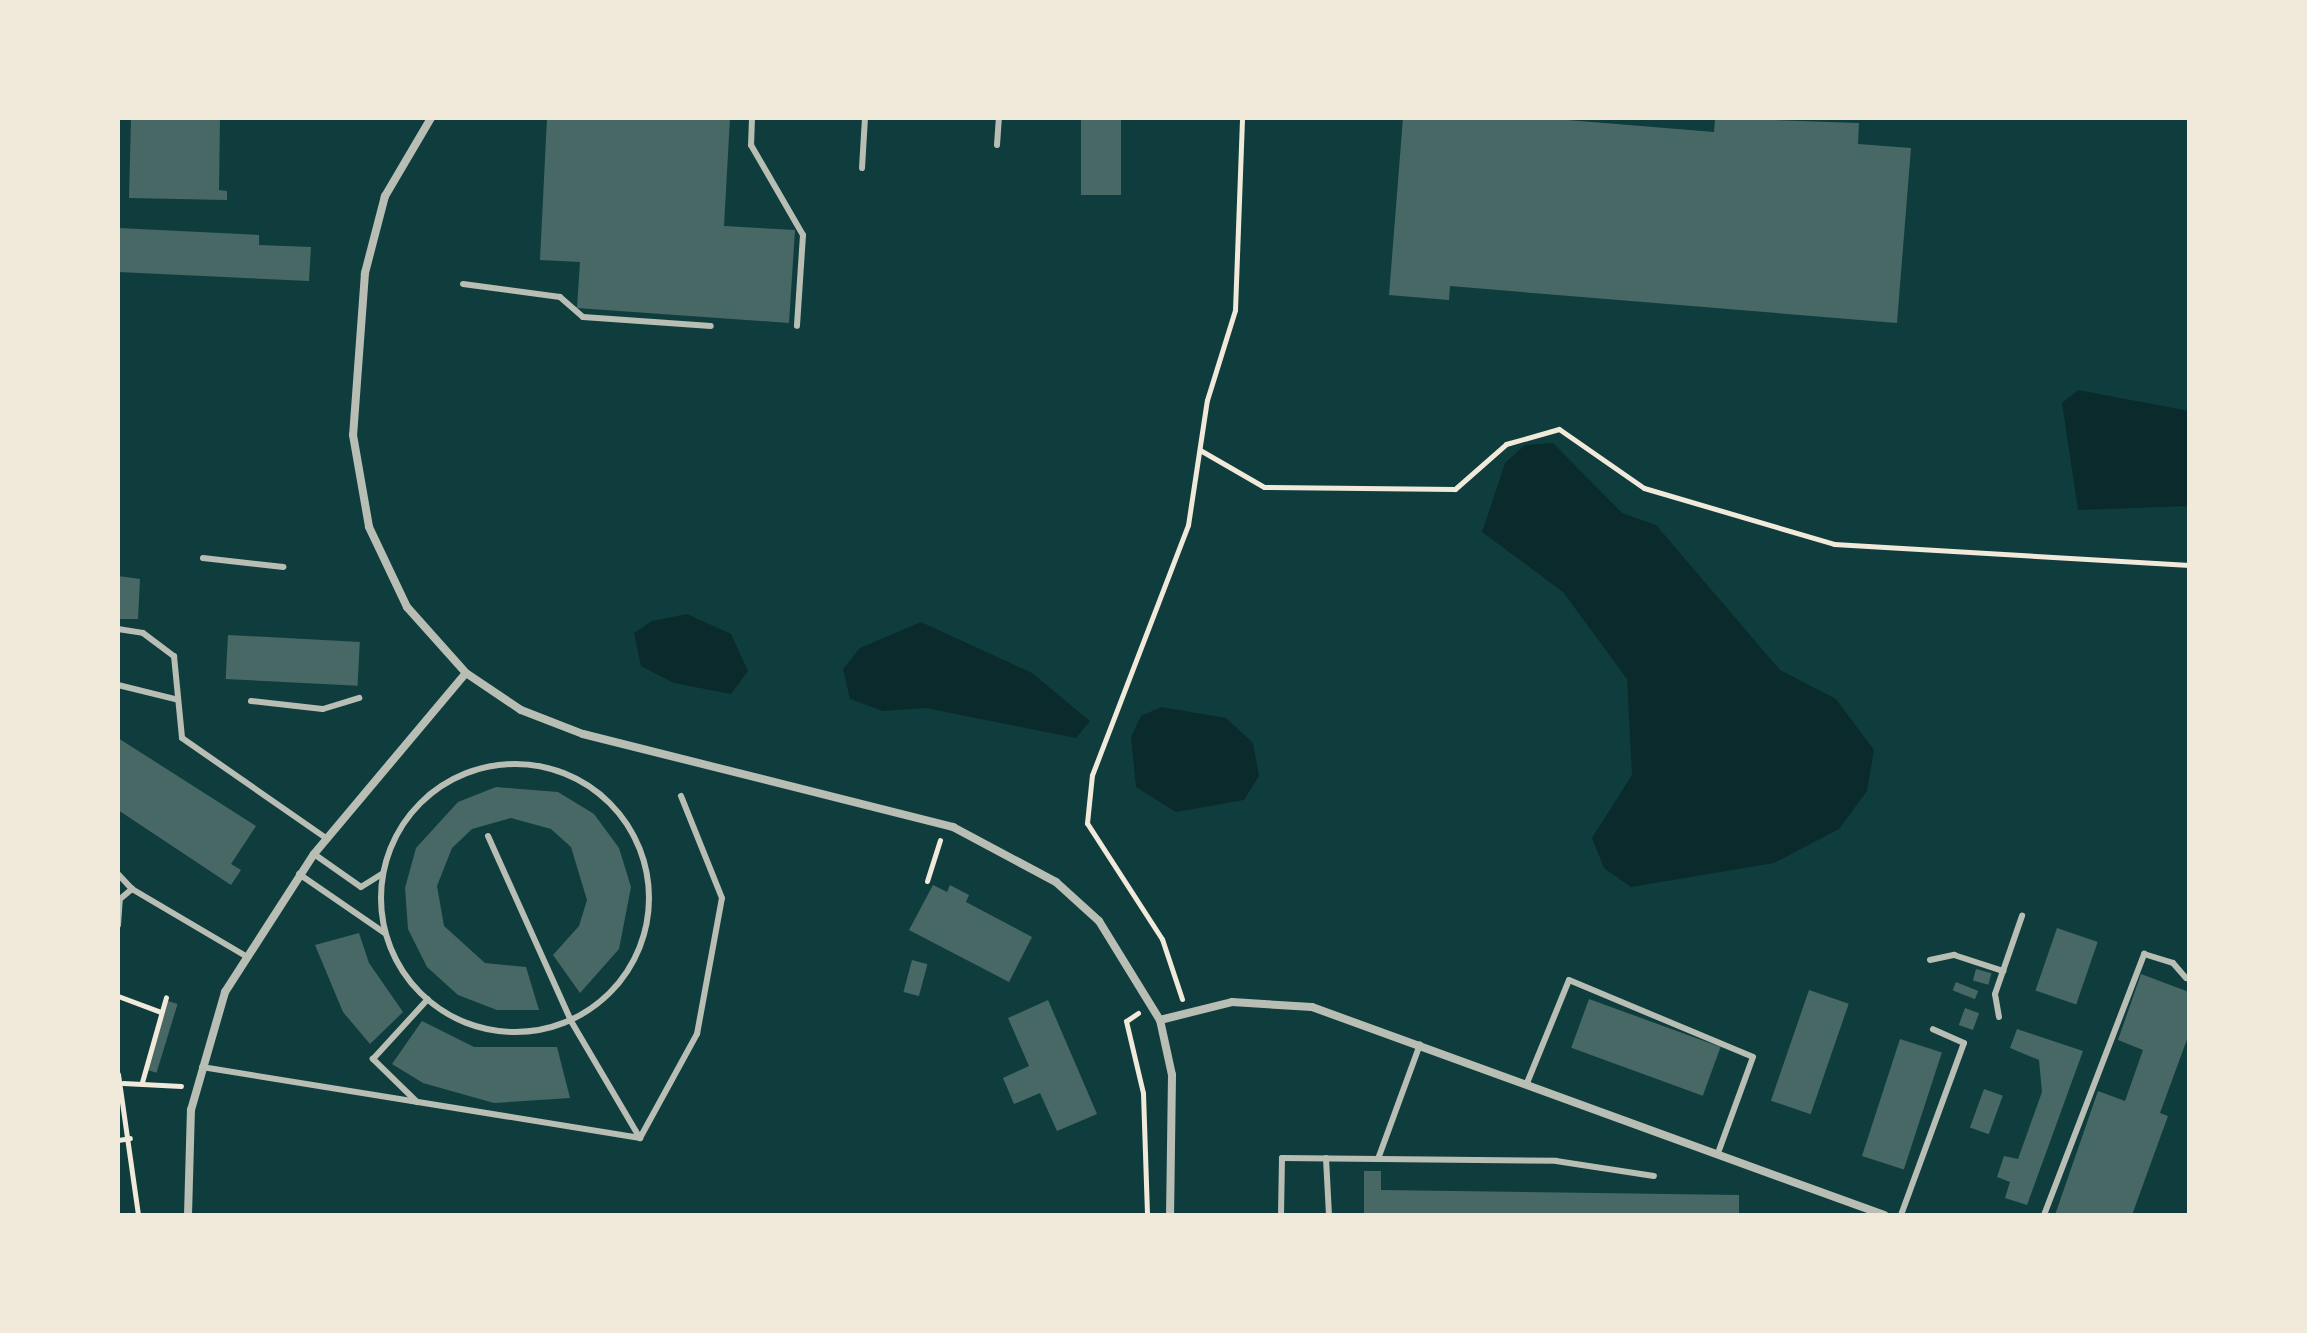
<!DOCTYPE html>
<html>
<head>
<meta charset="utf-8">
<style>
  body { margin:0 }
  #map { position:relative; width:2307px; height:1333px; overflow:hidden; background:#0f3d3e; font-family:"Alegreya Sans",sans-serif }
  div>[style] { position:absolute }
  .water>* { inset:0; background:#0a2a2b }
  .building>* { inset:0; background:#486865; transform-origin:0 0 }
  .path>* { height:5px; margin:-2.5px; padding:0 2.5px; transform-origin:2.5px; border-radius:2.5px; background:#f1e9da }
  .service>* { height:6px; margin:-3px; padding:0 3px; transform-origin:3px; border-radius:3px; background:#b8beb3 }
  .service>.ring { margin:-3px; padding:0; box-sizing:content-box; background:none; border:6px solid #b8beb3; border-radius:50% }
  .minor>* { height:8px; margin:-4px; padding:0 4px; transform-origin:4px; border-radius:4px; background:#b8beb3 }
  span { translate:-50% -50%; white-space:nowrap; text-align:center; line-height:1.15; -webkit-text-stroke:7px #f1e9da; paint-order:stroke }
  .frame { position:absolute; inset:0; border:120px solid #f1e9da; pointer-events:none }
</style>
</head>
<body>
<div id="map">
  <div class="water">
    <i style="clip-path:polygon(2078px 390px,2189px 411px,2189px 506px,2078px 510px,2062px 403px)"></i>
    <i style="clip-path:polygon(1553px 443px,1622px 513px,1656px 525px,1780px 670px,1836px 699px,1874px 750px,1867px 791px,1839px 829px,1774px 863px,1631px 887px,1604px 868px,1592px 838px,1632px 775px,1627px 679px,1563px 592px,1482px 532px,1505px 463px,1525px 445px)"></i>
    <i style="clip-path:polygon(687px 614px,731px 634px,748px 671px,731px 694px,674px 683px,641px 666px,634px 633px,652px 621px)"></i>
    <i style="clip-path:polygon(921px 622px,1032px 673px,1090px 721px,1076px 738px,926px 708px,883px 711px,850px 699px,843px 669px,860px 648px)"></i>
    <i style="clip-path:polygon(1161px 707px,1226px 718px,1253px 743px,1259px 776px,1244px 800px,1176px 812px,1136px 787px,1131px 737px,1141px 716px)"></i>
  </div>
  <div class="building">
    <i style="clip-path:polygon(131px 118px,220px 118px,219px 190px,227px 191px,227px 200px,129px 198px)"></i>
    <i style="clip-path:polygon(547px 118px,730px 118px,724px 226px,795px 230px,789px 323px,577px 308px,580px 262px,540px 260px)"></i>
    <i style="left:1081px;top:118px;width:40px;height:77px"></i>
    <i style="clip-path:polygon(1403px 118px,1543px 118px,1714px 132px,1715px 118px,1859px 123px,1858px 144px,1911px 148px,1897px 323px,1450px 286px,1449px 300px,1389px 295px)"></i>
    <i style="clip-path:polygon(118px 228px,259px 235px,259px 245px,311px 247px,309px 281px,118px 272px)"></i>
    <i style="clip-path:polygon(118px 576px,140px 579px,138px 619px,119px 619px)"></i>
    <i style="left:228px;top:635px;width:132px;height:44px;rotate:3deg"></i>
    <i style="clip-path:polygon(118px 738px,256px 826px,231px 864px,241px 870px,231px 885px,118px 810px)"></i>
    <i style="clip-path:polygon(496px 787px,558px 792px,594px 814px,619px 848px,631px 887px,619px 949px,580px 993px,553px 955px,579px 926px,587px 900px,571px 847px,551px 829px,511px 818px,472px 829px,452px 848px,437px 886px,444px 926px,485px 963px,526px 967px,539px 1010px,497px 1010px,458px 995px,427px 967px,408px 929px,405px 888px,416px 848px,458px 802px)"></i>
    <i style="clip-path:polygon(933px 885px,947px 892px,950px 885px,969px 895px,966px 902px,1032px 937px,1009px 982px,909px 930px)"></i>
    <i style="left:2057px;top:928px;width:43px;height:66px;rotate:19deg"></i>
    <i style="clip-path:polygon(359px 933px,369px 963px,403px 1012px,370px 1044px,343px 1012px,315px 945px)"></i>
    <i style="left:912px;top:960px;width:16px;height:33px;rotate:15deg"></i>
    <i style="left:1976px;top:969px;width:16px;height:12px;rotate:15deg"></i>
    <i style="clip-path:polygon(2141px 974px,2189px 992px,2189px 1034px,2160px 1113px,2168px 1116px,2132px 1215px,2055px 1215px,2098px 1091px,2125px 1101px,2143px 1050px,2118px 1040px)"></i>
    <i style="left:1956px;top:982px;width:24px;height:9px;rotate:22deg"></i>
    <i style="left:1809px;top:990px;width:42px;height:117px;rotate:19deg"></i>
    <i style="left:1589px;top:999px;width:140px;height:52px;rotate:20deg"></i>
    <i style="clip-path:polygon(1048px 1000px,1097px 1114px,1057px 1131px,1040px 1093px,1014px 1104px,1003px 1078px,1029px 1066px,1008px 1018px)"></i>
    <i style="left:168px;top:1001px;width:10px;height:72px;rotate:17deg"></i>
    <i style="left:1965px;top:1008px;width:15px;height:18px;rotate:20deg"></i>
    <i style="clip-path:polygon(422px 1021px,474px 1047px,557px 1047px,570px 1098px,494px 1103px,423px 1083px,392px 1064px)"></i>
    <i style="clip-path:polygon(2017px 1029px,2083px 1051px,2027px 1205px,2005px 1198px,2010px 1182px,1997px 1177px,2004px 1156px,2018px 1159px,2042px 1092px,2039px 1060px,2010px 1048px)"></i>
    <i style="left:1900px;top:1039px;width:44px;height:123px;rotate:18deg"></i>
    <i style="left:1984px;top:1089px;width:20px;height:41px;rotate:20deg"></i>
    <i style="clip-path:polygon(1364px 1171px,1381px 1171px,1381px 1190px,1739px 1195px,1739px 1215px,1364px 1215px)"></i>
  </div>
  <div class="path">
    <i style="left:1200px;top:450px;width:74px;rotate:30deg"></i>
    <i style="left:1264px;top:487px;width:191px;rotate:0.6deg"></i>
    <i style="left:1455px;top:489px;width:68px;rotate:-41.4deg"></i>
    <i style="left:1506px;top:444px;width:55px;rotate:-15.8deg"></i>
    <i style="left:1559px;top:429px;width:103px;rotate:34.8deg"></i>
    <i style="left:1644px;top:488px;width:198px;rotate:16.4deg"></i>
    <i style="left:1834px;top:544px;width:356px;rotate:3.4deg"></i>
    <i style="left:927px;top:881px;width:43px;rotate:-72.4deg"></i>
    <i style="left:118px;top:996px;width:46px;rotate:20.4deg"></i>
    <i style="left:1182px;top:999px;width:63px;rotate:-108.4deg"></i>
    <i style="left:1162px;top:939px;width:138px;rotate:-122.9deg"></i>
    <i style="left:1087px;top:823px;width:48px;rotate:-84.1deg"></i>
    <i style="left:1092px;top:775px;width:268px;rotate:-69deg"></i>
    <i style="left:1188px;top:525px;width:126px;rotate:-81.4deg"></i>
    <i style="left:1207px;top:400px;width:94px;rotate:-72.7deg"></i>
    <i style="left:1235px;top:310px;width:192px;rotate:-87.9deg"></i>
    <i style="left:1138px;top:1013px;width:14px;rotate:146deg"></i>
    <i style="left:1126px;top:1021px;width:74px;rotate:76.7deg"></i>
    <i style="left:1143px;top:1093px;width:122px;rotate:88.1deg"></i>
    <i style="left:118px;top:1074px;width:142px;rotate:81.9deg"></i>
    <i style="left:142px;top:1082px;width:88px;rotate:-74.2deg"></i>
    <i style="left:123px;top:1083px;width:58px;rotate:3deg"></i>
    <i style="left:118px;top:1140px;width:12px;rotate:-9deg"></i>
  </div>
  <div class="service">
    <i style="left:752px;top:118px;width:27px;rotate:92deg"></i>
    <i style="left:751px;top:145px;width:104px;rotate:60deg"></i>
    <i style="left:803px;top:235px;width:91px;rotate:93.8deg"></i>
    <i style="left:997px;top:145px;width:27px;rotate:-86deg"></i>
    <i style="left:862px;top:168px;width:50px;rotate:-86.6deg"></i>
    <i style="left:463px;top:284px;width:98px;rotate:7.6deg"></i>
    <i style="left:560px;top:297px;width:30px;rotate:41deg"></i>
    <i style="left:583px;top:317px;width:128px;rotate:4deg"></i>
    <i style="left:203px;top:558px;width:81px;rotate:6.4deg"></i>
    <i style="left:118px;top:629px;width:25px;rotate:9deg"></i>
    <i style="left:143px;top:633px;width:39px;rotate:37deg"></i>
    <i style="left:174px;top:656px;width:82px;rotate:84.4deg"></i>
    <i style="left:182px;top:738px;width:175px;rotate:34.8deg"></i>
    <i style="left:118px;top:685px;width:59px;rotate:13.8deg"></i>
    <i style="left:251px;top:701px;width:72px;rotate:6.3deg"></i>
    <i style="left:323px;top:709px;width:38px;rotate:-17deg"></i>
    <i class="ring" style="left:381px;top:764px;width:262px;height:262px"></i>
    <i style="left:488px;top:836px;width:203px;rotate:65.8deg"></i>
    <i style="left:571px;top:1021px;width:136px;rotate:59.5deg"></i>
    <i style="left:314px;top:854px;width:57px;rotate:35.1deg"></i>
    <i style="left:361px;top:887px;width:26px;rotate:-32deg"></i>
    <i style="left:118px;top:874px;width:21px;rotate:47deg"></i>
    <i style="left:299px;top:874px;width:104px;rotate:34.5deg"></i>
    <i style="left:118px;top:925px;width:26px;rotate:-86deg"></i>
    <i style="left:120px;top:899px;width:16px;rotate:-40deg"></i>
    <i style="left:132px;top:889px;width:130px;rotate:30.5deg"></i>
    <i style="left:1930px;top:960px;width:25px;rotate:-12deg"></i>
    <i style="left:1954px;top:955px;width:52px;rotate:18.1deg"></i>
    <i style="left:1999px;top:1017px;width:23px;rotate:-100deg"></i>
    <i style="left:1995px;top:994px;width:83px;rotate:-70.9deg"></i>
    <i style="left:202px;top:1067px;width:444px;rotate:9.2deg"></i>
    <i style="left:640px;top:1138px;width:119px;rotate:-61.3deg"></i>
    <i style="left:697px;top:1034px;width:138px;rotate:-79.6deg"></i>
    <i style="left:722px;top:898px;width:110px;rotate:-111.9deg"></i>
    <i style="left:1527px;top:1083px;width:111px;rotate:-67.8deg"></i>
    <i style="left:1569px;top:980px;width:199px;rotate:22.7deg"></i>
    <i style="left:1753px;top:1057px;width:102px;rotate:110deg"></i>
    <i style="left:417px;top:1102px;width:62px;rotate:-135.7deg"></i>
    <i style="left:373px;top:1059px;width:81px;rotate:-47.5deg"></i>
    <i style="left:1326px;top:1158px;width:57px;rotate:87deg"></i>
    <i style="left:1378px;top:1159px;width:122px;rotate:-69.9deg"></i>
    <i style="left:1281px;top:1215px;width:57px;rotate:-89deg"></i>
    <i style="left:1282px;top:1158px;width:274px;rotate:0.6deg"></i>
    <i style="left:1556px;top:1161px;width:99px;rotate:8.7deg"></i>
    <i style="left:1901px;top:1215px;width:183px;rotate:-69.9deg"></i>
    <i style="left:1964px;top:1043px;width:34px;rotate:-156deg"></i>
    <i style="left:2044px;top:1215px;width:280px;rotate:-69deg"></i>
    <i style="left:2144px;top:954px;width:30px;rotate:17deg"></i>
    <i style="left:2173px;top:963px;width:20px;rotate:49deg"></i>
  </div>
  <div class="minor">
    <i style="left:431px;top:118px;width:91px;rotate:120.5deg"></i>
    <i style="left:385px;top:196px;width:80px;rotate:104.6deg"></i>
    <i style="left:365px;top:273px;width:162px;rotate:94.2deg"></i>
    <i style="left:353px;top:435px;width:93px;rotate:80.1deg"></i>
    <i style="left:369px;top:527px;width:89px;rotate:64.6deg"></i>
    <i style="left:407px;top:607px;width:89px;rotate:48.2deg"></i>
    <i style="left:466px;top:673px;width:66px;rotate:33.9deg"></i>
    <i style="left:521px;top:710px;width:66px;rotate:21.2deg"></i>
    <i style="left:583px;top:734px;width:382px;rotate:14.1deg"></i>
    <i style="left:953px;top:827px;width:117px;rotate:28.1deg"></i>
    <i style="left:1056px;top:882px;width:58px;rotate:42.2deg"></i>
    <i style="left:1099px;top:921px;width:116px;rotate:58.4deg"></i>
    <i style="left:1160px;top:1020px;width:56px;rotate:77.7deg"></i>
    <i style="left:1172px;top:1075px;width:140px;rotate:90.8deg"></i>
    <i style="left:1160px;top:1020px;width:74px;rotate:-14deg"></i>
    <i style="left:1232px;top:1002px;width:80px;rotate:3.6deg"></i>
    <i style="left:1312px;top:1007px;width:609px;rotate:19.98deg"></i>
    <i style="left:188px;top:1215px;width:105px;rotate:-88.4deg"></i>
    <i style="left:191px;top:1110px;width:123px;rotate:-73.9deg"></i>
    <i style="left:225px;top:992px;width:164px;rotate:-57.2deg"></i>
    <i style="left:314px;top:854px;width:236px;rotate:-50deg"></i>
  </div>
  <div class="frame"></div>
</div>
</body>
</html>
